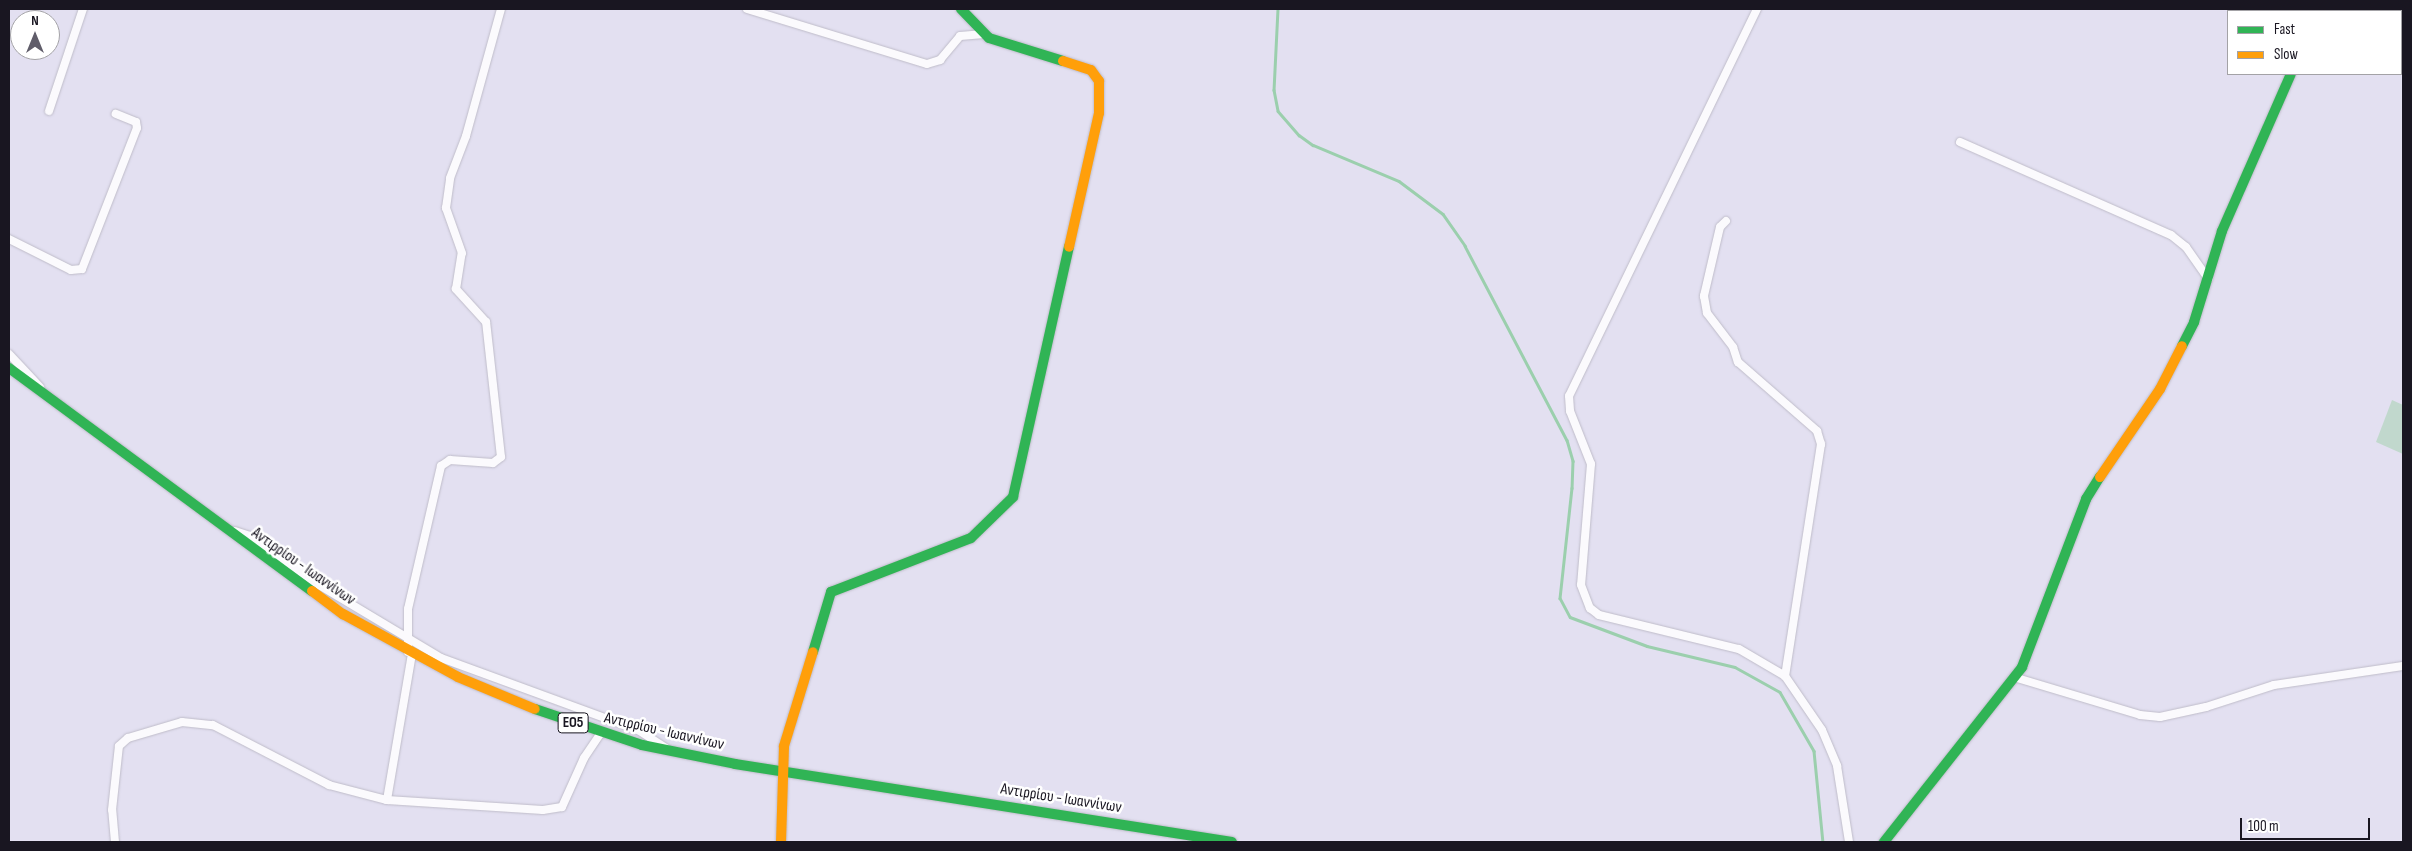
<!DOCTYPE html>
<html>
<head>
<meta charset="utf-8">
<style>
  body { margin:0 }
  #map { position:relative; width:2412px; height:851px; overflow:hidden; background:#e3e0f1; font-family:"Sofia Sans Condensed",sans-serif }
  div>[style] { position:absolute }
  .green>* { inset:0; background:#c1d8cd }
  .stream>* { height:2.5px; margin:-1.25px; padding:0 1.25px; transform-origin:1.25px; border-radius:1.25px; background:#9bcfad }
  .roads { filter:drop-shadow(0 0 1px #bfbcc9) drop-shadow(0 0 1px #bfbcc9) }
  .street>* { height:8px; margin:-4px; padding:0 4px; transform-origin:4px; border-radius:4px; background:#fbfafd }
  .fast>* { height:10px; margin:-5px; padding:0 5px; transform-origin:5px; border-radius:5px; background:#30b455 }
  .slow>* { height:10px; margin:-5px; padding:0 5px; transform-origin:5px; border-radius:5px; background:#ff9f0a }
  span { translate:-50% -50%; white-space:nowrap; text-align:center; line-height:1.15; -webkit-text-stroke:5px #fff; paint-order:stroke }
  .shield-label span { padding:1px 4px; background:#fff; border:1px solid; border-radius:4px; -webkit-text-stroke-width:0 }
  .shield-label { font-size:15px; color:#191621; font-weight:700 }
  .street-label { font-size:16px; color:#191621 }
  .frame { position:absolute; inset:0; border:10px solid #191621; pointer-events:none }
  .legend { position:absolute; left:2227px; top:10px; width:175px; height:65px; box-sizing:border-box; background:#fff; border:1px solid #a3a2a6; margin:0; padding:6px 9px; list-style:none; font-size:15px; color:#191621 }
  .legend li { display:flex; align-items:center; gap:10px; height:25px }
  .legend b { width:25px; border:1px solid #a3a2a6 }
  .north { position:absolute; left:10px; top:10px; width:50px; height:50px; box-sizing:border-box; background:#fff; border:1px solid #a3a2a6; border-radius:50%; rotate:0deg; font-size:14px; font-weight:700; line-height:20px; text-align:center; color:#191621 }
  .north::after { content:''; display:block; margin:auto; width:18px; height:22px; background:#605d6a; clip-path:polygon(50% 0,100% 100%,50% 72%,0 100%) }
  .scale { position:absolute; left:2240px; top:818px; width:130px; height:22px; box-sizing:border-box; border:2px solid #191621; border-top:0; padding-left:6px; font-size:15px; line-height:18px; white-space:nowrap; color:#191621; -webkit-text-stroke:4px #fff; paint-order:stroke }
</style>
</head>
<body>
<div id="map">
  <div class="green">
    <i style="clip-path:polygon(2392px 400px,2403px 405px,2403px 454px,2376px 442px)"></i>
  </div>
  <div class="stream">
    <i style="left:1278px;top:9px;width:81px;rotate:92.8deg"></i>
    <i style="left:1274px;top:90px;width:21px;rotate:79deg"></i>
    <i style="left:1278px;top:111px;width:32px;rotate:49deg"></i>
    <i style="left:1299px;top:135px;width:17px;rotate:36deg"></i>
    <i style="left:1313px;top:145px;width:93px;rotate:22.7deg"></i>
    <i style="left:1399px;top:181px;width:55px;rotate:36.9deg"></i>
    <i style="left:1443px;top:214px;width:39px;rotate:55deg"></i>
    <i style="left:1465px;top:246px;width:219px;rotate:62.3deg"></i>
    <i style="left:1567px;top:440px;width:22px;rotate:74deg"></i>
    <i style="left:1573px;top:461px;width:27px;rotate:92deg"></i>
    <i style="left:1572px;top:488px;width:111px;rotate:96.2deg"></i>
    <i style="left:1560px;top:598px;width:21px;rotate:62deg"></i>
    <i style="left:1570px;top:617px;width:82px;rotate:20.6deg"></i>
    <i style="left:1647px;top:646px;width:90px;rotate:13.4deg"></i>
    <i style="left:1735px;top:667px;width:51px;rotate:29.1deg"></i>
    <i style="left:1780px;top:692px;width:68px;rotate:60deg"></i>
    <i style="left:1814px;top:751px;width:91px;rotate:84.4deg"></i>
    <i style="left:2398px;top:9px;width:5px;rotate:11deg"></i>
  </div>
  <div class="roads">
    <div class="street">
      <i style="left:747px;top:9px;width:188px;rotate:17deg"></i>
      <i style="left:927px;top:64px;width:14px;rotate:-17deg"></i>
      <i style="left:940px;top:60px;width:31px;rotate:-50deg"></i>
      <i style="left:960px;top:36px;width:21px;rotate:-5deg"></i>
      <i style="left:1757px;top:9px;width:430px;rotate:115.9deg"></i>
      <i style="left:1569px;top:396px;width:15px;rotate:86deg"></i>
      <i style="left:1570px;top:411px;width:57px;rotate:68.4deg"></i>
      <i style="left:1591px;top:464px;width:121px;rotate:94.7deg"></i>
      <i style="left:1581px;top:585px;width:25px;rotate:69deg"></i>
      <i style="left:1590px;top:608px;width:11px;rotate:38deg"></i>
      <i style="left:1599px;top:615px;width:144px;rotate:13.7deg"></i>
      <i style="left:1739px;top:649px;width:53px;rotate:30.4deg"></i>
      <i style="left:1785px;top:676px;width:65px;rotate:55.6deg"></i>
      <i style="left:1822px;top:730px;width:39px;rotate:67deg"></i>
      <i style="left:1837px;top:766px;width:77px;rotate:81deg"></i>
      <i style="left:49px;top:111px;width:108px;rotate:-71.6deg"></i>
      <i style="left:1960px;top:142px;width:231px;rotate:23.8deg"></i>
      <i style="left:2171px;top:235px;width:19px;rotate:39deg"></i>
      <i style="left:2186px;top:247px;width:39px;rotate:55deg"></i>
      <i style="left:1726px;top:221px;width:8px;rotate:135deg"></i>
      <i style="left:1720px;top:227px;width:71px;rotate:103.1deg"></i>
      <i style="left:1704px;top:296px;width:17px;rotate:80deg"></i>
      <i style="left:1707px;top:313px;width:43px;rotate:52.6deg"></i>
      <i style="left:1733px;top:347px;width:16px;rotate:72deg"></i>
      <i style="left:1738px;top:362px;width:105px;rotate:41.1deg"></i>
      <i style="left:1817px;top:431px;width:14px;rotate:73deg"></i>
      <i style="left:1821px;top:444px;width:235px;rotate:98.8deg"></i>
      <i style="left:9px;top:239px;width:69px;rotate:26.6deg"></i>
      <i style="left:71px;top:270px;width:11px;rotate:-5deg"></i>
      <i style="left:82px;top:269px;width:151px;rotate:-68.7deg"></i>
      <i style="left:137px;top:128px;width:6px;rotate:-99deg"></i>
      <i style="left:136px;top:122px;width:22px;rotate:-158deg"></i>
      <i style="left:9px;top:354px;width:45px;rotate:46.8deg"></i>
      <i style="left:235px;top:531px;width:16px;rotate:18deg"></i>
      <i style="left:250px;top:536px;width:85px;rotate:35.4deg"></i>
      <i style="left:319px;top:585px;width:142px;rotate:30.9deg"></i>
      <i style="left:441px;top:658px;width:210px;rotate:20.1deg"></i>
      <i style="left:638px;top:730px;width:33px;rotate:33deg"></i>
      <i style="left:408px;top:652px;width:43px;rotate:-90deg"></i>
      <i style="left:408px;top:609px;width:147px;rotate:-77deg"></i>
      <i style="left:441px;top:466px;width:11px;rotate:-34deg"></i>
      <i style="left:450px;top:460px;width:43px;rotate:4deg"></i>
      <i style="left:493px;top:463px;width:10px;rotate:-37deg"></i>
      <i style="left:501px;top:457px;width:136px;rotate:-96.3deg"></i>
      <i style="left:486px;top:322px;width:45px;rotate:-132.3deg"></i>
      <i style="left:456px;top:289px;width:36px;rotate:-81deg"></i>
      <i style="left:462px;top:253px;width:48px;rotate:-109.6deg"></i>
      <i style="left:446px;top:208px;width:30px;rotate:-82deg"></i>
      <i style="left:450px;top:178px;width:45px;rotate:-69.1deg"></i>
      <i style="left:466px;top:136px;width:132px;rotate:-74.6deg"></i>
      <i style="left:2017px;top:678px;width:128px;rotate:16.7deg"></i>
      <i style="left:2140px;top:715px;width:20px;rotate:6deg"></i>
      <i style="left:2160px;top:717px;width:47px;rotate:-12.3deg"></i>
      <i style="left:2206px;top:707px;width:71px;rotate:-17.9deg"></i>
      <i style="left:2274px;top:685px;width:130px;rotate:-8.4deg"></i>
      <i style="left:387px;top:800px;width:156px;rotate:3.7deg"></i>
      <i style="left:543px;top:810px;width:19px;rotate:-9deg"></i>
      <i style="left:562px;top:807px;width:54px;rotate:-65.8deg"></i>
      <i style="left:584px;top:758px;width:30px;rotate:-56deg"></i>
      <i style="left:115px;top:842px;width:32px;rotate:-95deg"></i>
      <i style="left:112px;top:810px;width:64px;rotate:-83.8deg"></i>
      <i style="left:119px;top:746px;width:12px;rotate:-42deg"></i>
      <i style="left:128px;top:738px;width:56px;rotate:-16.5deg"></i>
      <i style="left:182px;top:722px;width:31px;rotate:6deg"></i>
      <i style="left:213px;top:725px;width:131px;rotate:27.3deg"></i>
      <i style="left:329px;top:785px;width:60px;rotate:14.5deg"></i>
      <i style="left:387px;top:800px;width:148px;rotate:-80.3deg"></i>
    </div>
    <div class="fast">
      <i style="left:961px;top:9px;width:40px;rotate:46deg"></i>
      <i style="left:989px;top:38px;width:77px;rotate:17.3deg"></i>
      <i style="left:2320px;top:11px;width:2px;rotate:-63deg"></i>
      <i style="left:2182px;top:346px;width:27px;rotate:-63deg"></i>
      <i style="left:2194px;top:322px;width:95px;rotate:-72.9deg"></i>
      <i style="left:2222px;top:231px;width:171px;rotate:-66.3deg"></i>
      <i style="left:9px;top:368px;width:376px;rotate:36.4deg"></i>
      <i style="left:813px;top:652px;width:63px;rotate:-73.3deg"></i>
      <i style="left:831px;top:592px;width:150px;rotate:-21.1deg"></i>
      <i style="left:971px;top:538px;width:59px;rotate:-44.3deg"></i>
      <i style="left:1013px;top:497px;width:256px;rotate:-77.4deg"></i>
      <i style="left:535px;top:709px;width:113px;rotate:18.6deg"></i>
      <i style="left:642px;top:745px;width:95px;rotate:11.5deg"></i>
      <i style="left:735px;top:764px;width:503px;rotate:8.92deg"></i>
      <i style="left:1884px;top:842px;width:223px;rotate:-51.7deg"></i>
      <i style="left:2022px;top:667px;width:180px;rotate:-69.1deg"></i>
      <i style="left:2086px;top:499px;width:26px;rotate:-58deg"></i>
    </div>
    <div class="slow">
      <i style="left:1063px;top:61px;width:29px;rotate:18deg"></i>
      <i style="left:1091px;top:70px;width:14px;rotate:54deg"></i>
      <i style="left:1099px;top:81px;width:32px;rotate:90deg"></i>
      <i style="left:1099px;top:113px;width:137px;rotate:102.6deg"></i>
      <i style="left:2100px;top:477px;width:107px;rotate:-55.7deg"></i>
      <i style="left:2160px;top:389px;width:48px;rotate:-62.9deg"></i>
      <i style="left:312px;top:591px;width:39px;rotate:37deg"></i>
      <i style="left:343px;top:614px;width:131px;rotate:28.7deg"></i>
      <i style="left:458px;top:677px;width:83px;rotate:22.6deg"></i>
      <i style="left:781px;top:842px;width:96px;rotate:-88.2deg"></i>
      <i style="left:784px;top:746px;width:98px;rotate:-72.9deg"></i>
    </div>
  </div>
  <div class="shield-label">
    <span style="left:573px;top:723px">ΕΟ5</span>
  </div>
  <div class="street-label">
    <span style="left:303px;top:567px;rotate:35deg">Αντιρρίου - Ιωαννίνων</span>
    <span style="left:664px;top:732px;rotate:13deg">Αντιρρίου - Ιωαννίνων</span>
    <span style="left:1061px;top:799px;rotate:9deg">Αντιρρίου - Ιωαννίνων</span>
  </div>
  <div class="frame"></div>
  <ul class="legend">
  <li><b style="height:6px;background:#30b455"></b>Fast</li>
  <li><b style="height:6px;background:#ff9f0a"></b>Slow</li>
  </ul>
  <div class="north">N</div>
  <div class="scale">100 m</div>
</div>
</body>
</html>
